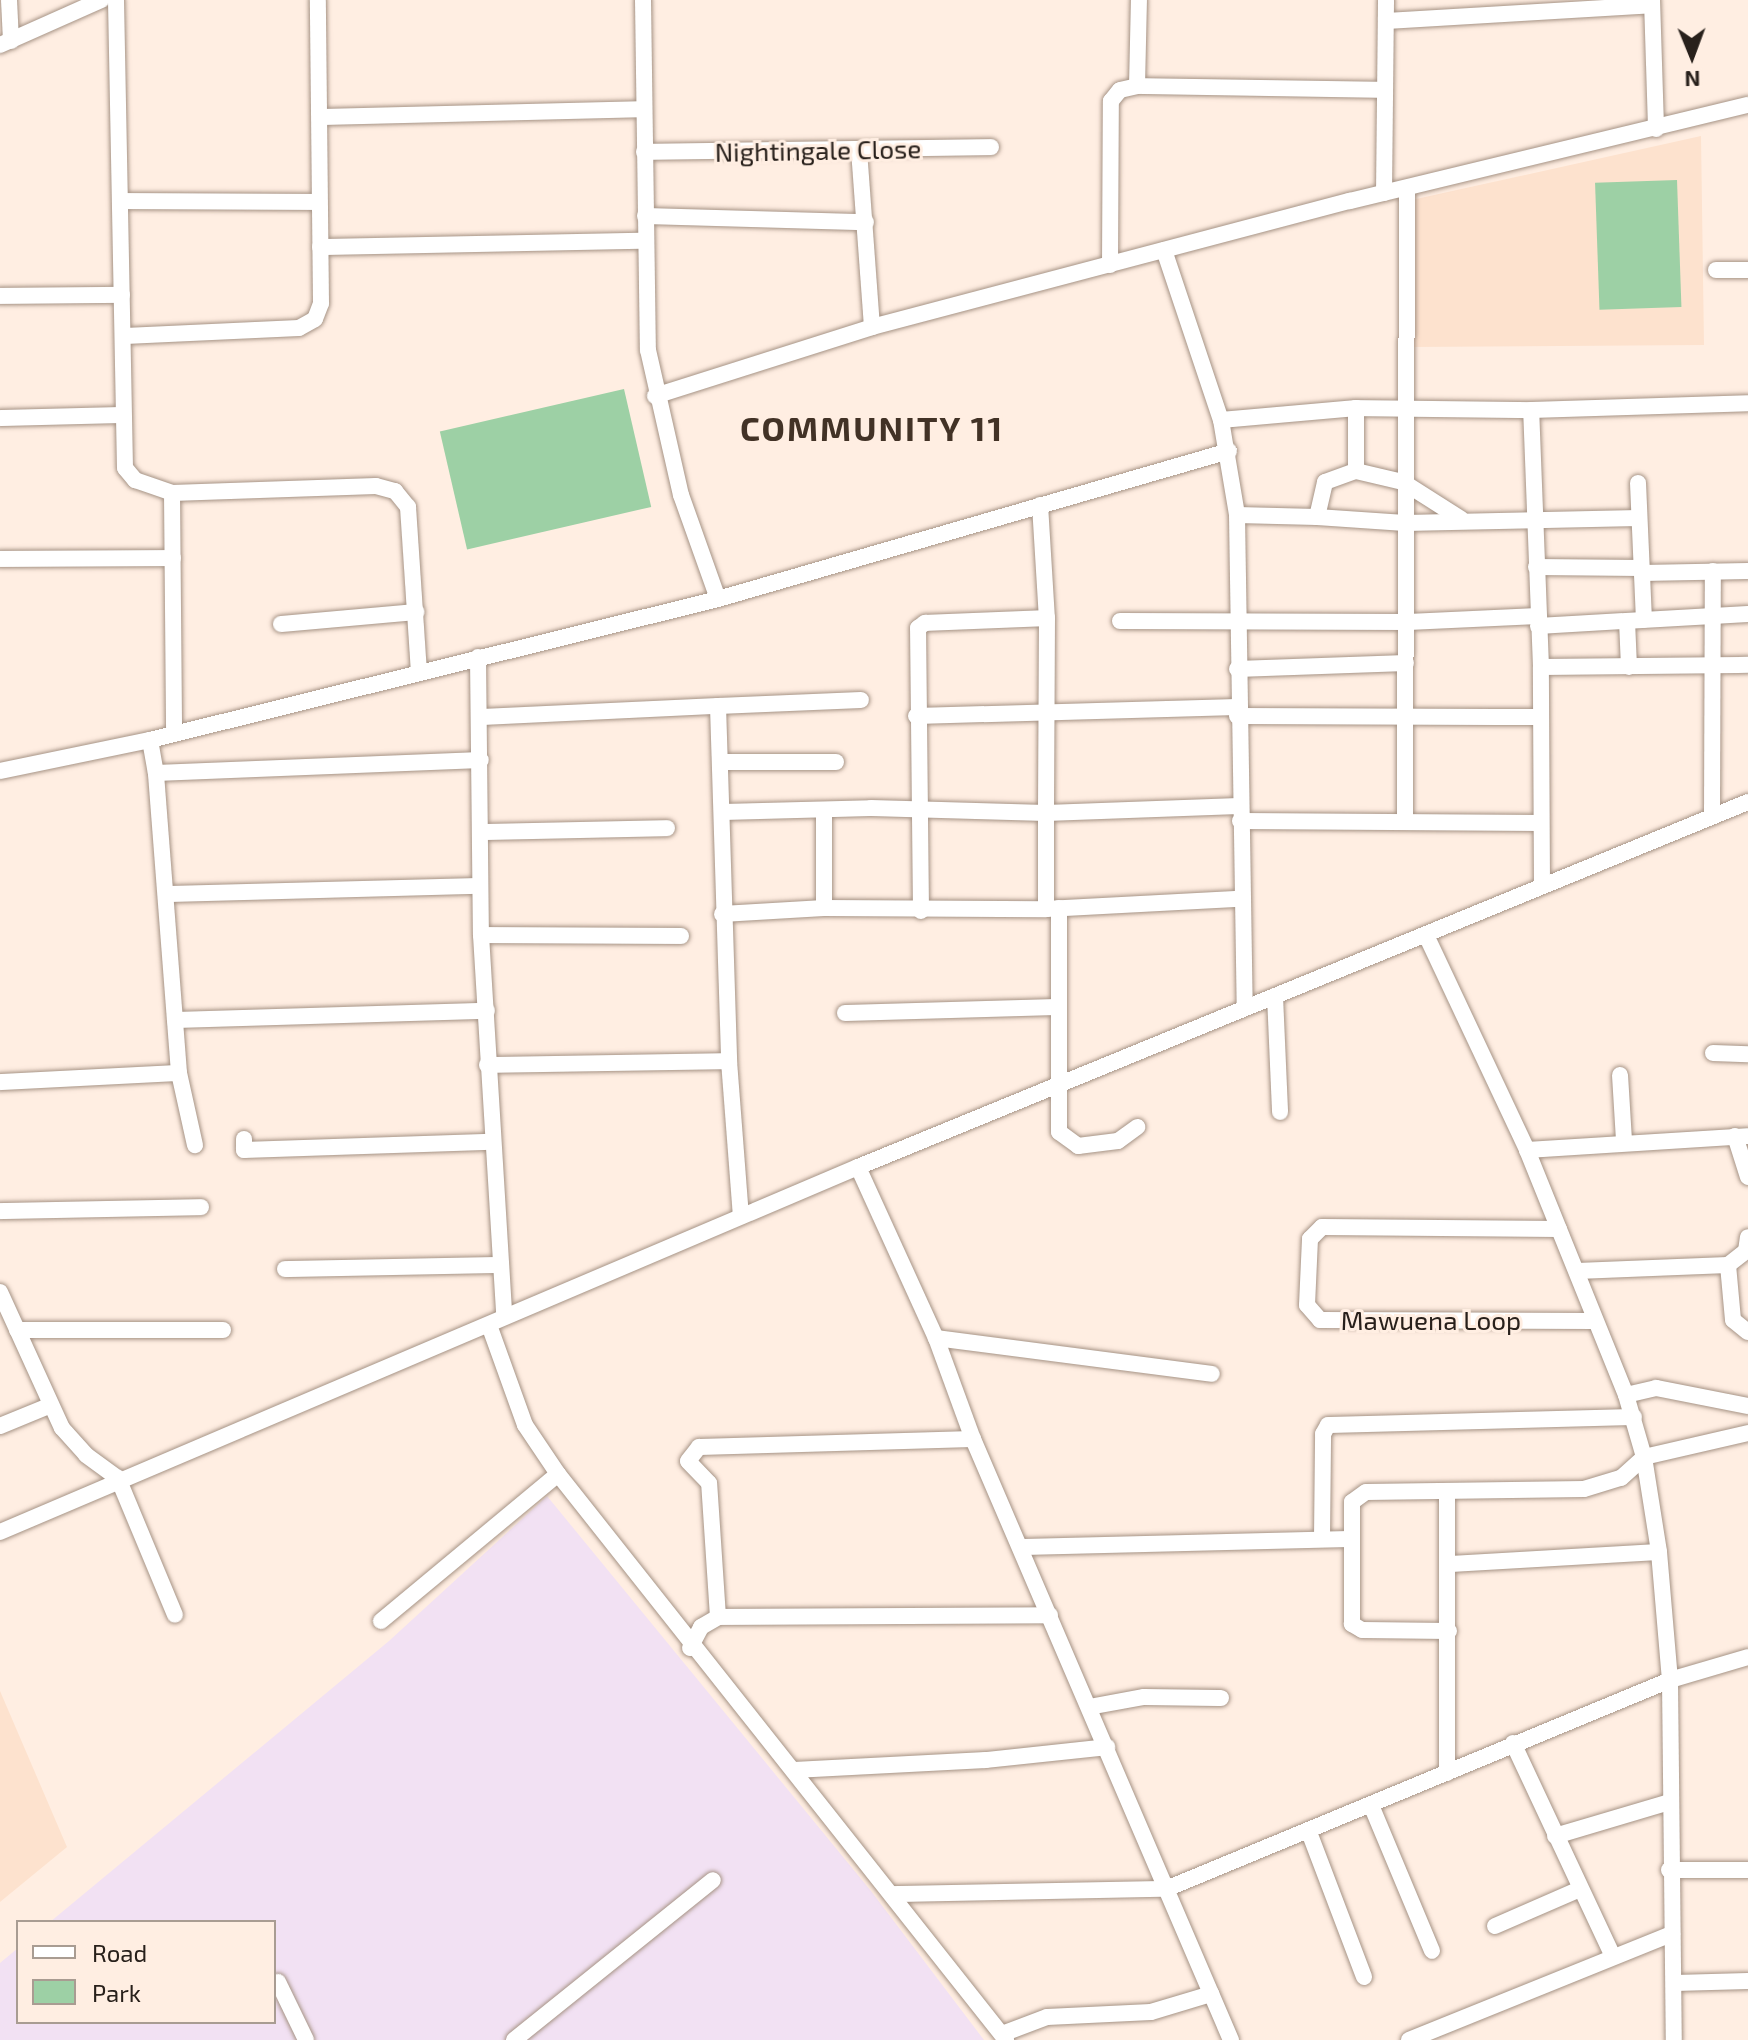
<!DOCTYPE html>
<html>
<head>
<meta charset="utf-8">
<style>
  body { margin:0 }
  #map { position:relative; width:1748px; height:2040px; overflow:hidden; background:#ffeee2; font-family:"Exo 2",sans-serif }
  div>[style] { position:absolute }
  .built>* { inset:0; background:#fde2ce }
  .medical>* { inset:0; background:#f2e1f3 }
  .green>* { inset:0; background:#9dd0a5; transform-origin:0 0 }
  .roads { filter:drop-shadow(0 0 2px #a69385) drop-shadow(0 0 2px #a69385) }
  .minor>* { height:16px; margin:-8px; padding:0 8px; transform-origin:8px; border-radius:8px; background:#fff }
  span { translate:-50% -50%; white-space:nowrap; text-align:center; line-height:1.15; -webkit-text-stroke:6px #ffeee2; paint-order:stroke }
  .street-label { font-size:26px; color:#28201b }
  .district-label { font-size:34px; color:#423226; font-weight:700; letter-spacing:2px }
  .legend { position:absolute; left:16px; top:1920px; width:260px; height:104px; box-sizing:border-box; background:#ffeee2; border:2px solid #a99c92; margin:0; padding:10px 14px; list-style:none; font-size:24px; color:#28201b }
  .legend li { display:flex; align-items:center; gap:16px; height:40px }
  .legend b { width:40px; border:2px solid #a99c92 }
  .north { position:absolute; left:1652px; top:16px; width:80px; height:80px; -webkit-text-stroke:6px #ffeee2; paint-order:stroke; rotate:179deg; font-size:22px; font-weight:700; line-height:32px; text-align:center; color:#28201b }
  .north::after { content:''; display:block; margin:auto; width:28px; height:36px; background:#28201b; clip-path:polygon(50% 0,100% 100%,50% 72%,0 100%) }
</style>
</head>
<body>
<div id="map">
  <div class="built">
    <i style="clip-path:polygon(1701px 136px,1704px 345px,1410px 347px,1407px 201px)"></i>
    <i style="clip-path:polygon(0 1691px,67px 1847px,0 1902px)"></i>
  </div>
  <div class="medical">
    <i style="clip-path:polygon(547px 1496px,871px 1891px,984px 2040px,0 2040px,0 1963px,18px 1948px,18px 2022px,274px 2022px,274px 1922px,50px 1922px,389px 1641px)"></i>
  </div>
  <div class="green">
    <i style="left:1677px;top:180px;width:127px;height:82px;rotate:88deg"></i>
    <i style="left:624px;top:389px;width:121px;height:189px;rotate:77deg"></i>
  </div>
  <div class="roads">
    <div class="minor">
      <i style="left:9px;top:0;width:41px;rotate:87.2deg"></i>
      <i style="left:116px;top:0;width:468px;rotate:88.9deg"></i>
      <i style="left:125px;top:468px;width:16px;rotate:50deg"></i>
      <i style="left:135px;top:480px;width:39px;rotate:19deg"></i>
      <i style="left:172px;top:493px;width:204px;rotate:-2deg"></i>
      <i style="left:376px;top:486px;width:20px;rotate:15deg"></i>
      <i style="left:395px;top:491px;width:21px;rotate:51deg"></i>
      <i style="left:408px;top:507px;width:165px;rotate:86.2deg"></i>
      <i style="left:643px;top:0;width:350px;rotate:89.2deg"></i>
      <i style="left:648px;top:350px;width:149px;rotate:77.2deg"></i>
      <i style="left:681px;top:495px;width:110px;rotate:70.4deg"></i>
      <i style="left:1652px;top:0;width:129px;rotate:88.2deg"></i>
      <i style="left:1386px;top:21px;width:266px;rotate:-3.4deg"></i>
      <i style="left:0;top:45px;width:111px;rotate:-24deg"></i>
      <i style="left:1137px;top:86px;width:248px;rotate:0.9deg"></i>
      <i style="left:320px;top:117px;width:322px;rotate:-1.4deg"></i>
      <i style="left:859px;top:150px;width:177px;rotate:85.8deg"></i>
      <i style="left:644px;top:152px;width:347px;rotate:-0.8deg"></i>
      <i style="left:1384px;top:193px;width:193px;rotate:-89.4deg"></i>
      <i style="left:121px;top:201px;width:198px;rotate:0.3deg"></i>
      <i style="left:645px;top:216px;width:221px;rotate:1.6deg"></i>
      <i style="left:320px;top:247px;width:325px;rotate:-1.1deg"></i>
      <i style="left:1164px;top:250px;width:179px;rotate:71.5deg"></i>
      <i style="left:1221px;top:420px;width:96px;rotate:80.4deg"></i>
      <i style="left:1237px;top:515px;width:492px;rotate:89.1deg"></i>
      <i style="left:1110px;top:265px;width:164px;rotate:-89.7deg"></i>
      <i style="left:1111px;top:101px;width:14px;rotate:-51deg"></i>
      <i style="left:1120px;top:90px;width:17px;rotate:-13deg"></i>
      <i style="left:1137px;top:86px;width:86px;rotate:-88.7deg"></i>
      <i style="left:1716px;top:270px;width:32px"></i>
      <i style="left:0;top:296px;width:122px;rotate:-0.5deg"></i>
      <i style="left:125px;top:336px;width:174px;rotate:-2.6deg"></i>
      <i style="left:299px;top:328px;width:18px;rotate:-29deg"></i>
      <i style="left:315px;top:319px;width:17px;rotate:-69deg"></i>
      <i style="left:321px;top:303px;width:303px;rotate:-90.6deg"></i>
      <i style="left:655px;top:396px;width:228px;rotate:-17.6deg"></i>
      <i style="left:872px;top:327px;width:494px;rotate:-14.8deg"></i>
      <i style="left:1350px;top:201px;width:409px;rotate:-13.6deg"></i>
      <i style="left:1356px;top:408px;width:63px;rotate:90deg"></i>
      <i style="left:0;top:418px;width:123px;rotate:-1.4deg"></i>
      <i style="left:1221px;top:420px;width:136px;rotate:-5.1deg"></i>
      <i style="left:1356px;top:408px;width:175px;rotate:0.7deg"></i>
      <i style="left:1638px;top:483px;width:137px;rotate:87.5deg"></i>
      <i style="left:172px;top:493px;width:241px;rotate:89.5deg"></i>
      <i style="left:1040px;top:505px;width:113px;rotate:86.5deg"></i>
      <i style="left:1047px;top:618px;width:195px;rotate:90.3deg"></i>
      <i style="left:1046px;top:813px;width:193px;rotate:-2.1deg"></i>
      <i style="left:1237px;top:515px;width:80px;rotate:1.4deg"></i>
      <i style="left:1317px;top:517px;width:36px;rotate:-77deg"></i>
      <i style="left:1325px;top:482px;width:33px;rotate:-20deg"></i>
      <i style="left:1356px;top:471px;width:48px;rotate:13.2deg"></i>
      <i style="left:1403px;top:482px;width:69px;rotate:32.5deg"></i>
      <i style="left:1317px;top:517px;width:88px;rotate:3.9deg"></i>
      <i style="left:1405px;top:523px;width:234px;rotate:-1.2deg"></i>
      <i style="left:0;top:559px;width:173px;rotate:-0.3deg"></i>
      <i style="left:1536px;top:567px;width:105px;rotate:0.5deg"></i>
      <i style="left:1642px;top:573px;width:106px;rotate:-1.1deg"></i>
      <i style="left:1120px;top:621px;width:288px;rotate:0.2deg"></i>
      <i style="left:1408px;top:622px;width:130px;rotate:-2.6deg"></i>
      <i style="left:1627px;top:621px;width:46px;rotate:87.5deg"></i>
      <i style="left:281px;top:624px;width:136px;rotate:-5.1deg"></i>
      <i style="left:1538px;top:626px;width:210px;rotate:-3.3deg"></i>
      <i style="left:478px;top:657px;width:278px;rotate:89.4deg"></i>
      <i style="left:481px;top:935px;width:382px;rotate:86.5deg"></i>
      <i style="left:1541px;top:667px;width:207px;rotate:-0.6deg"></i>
      <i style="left:1237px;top:669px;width:169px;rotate:-2deg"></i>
      <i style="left:718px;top:706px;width:143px;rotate:-2.4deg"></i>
      <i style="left:916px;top:716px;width:321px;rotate:-1.6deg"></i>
      <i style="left:1237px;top:716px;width:303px;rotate:0.2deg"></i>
      <i style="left:482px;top:717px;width:236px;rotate:-2.7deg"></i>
      <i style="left:718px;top:706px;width:355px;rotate:88.2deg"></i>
      <i style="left:150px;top:740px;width:34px;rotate:80deg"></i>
      <i style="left:156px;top:773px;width:325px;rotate:-2.3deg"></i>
      <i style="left:720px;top:762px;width:116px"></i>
      <i style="left:0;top:771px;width:153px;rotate:-11.7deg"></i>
      <i style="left:150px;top:740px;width:585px;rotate:-13.94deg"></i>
      <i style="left:718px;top:599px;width:532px;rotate:-16.15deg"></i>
      <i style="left:723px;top:812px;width:148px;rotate:-1.5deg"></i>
      <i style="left:871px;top:808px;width:175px;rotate:1.6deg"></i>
      <i style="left:1046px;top:813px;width:96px;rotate:90deg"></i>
      <i style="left:1712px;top:816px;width:245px;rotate:-89.8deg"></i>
      <i style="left:1240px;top:821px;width:301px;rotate:0.4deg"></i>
      <i style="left:1405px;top:821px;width:632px;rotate:-89.82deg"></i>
      <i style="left:482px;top:832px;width:185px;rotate:-1.2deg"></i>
      <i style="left:1542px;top:886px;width:219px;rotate:-90.3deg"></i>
      <i style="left:1541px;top:667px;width:257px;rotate:-92.2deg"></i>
      <i style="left:1531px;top:410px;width:217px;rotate:-1.8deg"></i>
      <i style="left:168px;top:894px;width:312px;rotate:-1.5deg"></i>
      <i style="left:824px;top:908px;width:95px;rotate:-90deg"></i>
      <i style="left:1059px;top:908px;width:224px;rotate:90deg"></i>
      <i style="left:1059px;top:1132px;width:24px;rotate:36deg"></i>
      <i style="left:1078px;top:1146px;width:40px;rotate:-7.1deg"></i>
      <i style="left:1118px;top:1141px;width:24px;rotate:-36deg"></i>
      <i style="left:921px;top:911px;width:283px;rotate:-90.6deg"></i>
      <i style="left:918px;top:628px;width:9px;rotate:-36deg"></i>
      <i style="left:925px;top:623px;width:122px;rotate:-2.3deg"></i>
      <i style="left:722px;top:914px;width:102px;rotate:-3.4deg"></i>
      <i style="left:824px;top:908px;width:222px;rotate:0.3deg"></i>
      <i style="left:1046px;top:909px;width:194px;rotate:-3deg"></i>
      <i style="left:481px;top:935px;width:200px;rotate:0.3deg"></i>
      <i style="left:1426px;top:935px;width:238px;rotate:64.8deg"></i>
      <i style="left:1527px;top:1150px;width:264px;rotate:68deg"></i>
      <i style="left:1626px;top:1395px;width:65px;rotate:73.8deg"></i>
      <i style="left:1644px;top:1457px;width:96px;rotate:81deg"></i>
      <i style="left:1659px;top:1552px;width:128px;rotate:85.1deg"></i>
      <i style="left:1670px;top:1680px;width:360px;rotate:89.4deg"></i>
      <i style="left:1275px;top:996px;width:116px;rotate:87.5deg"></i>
      <i style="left:845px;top:1013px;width:212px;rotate:-1.6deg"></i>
      <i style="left:175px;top:1020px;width:312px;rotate:-1.7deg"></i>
      <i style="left:1713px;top:1053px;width:35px;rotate:2deg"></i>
      <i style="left:487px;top:1065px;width:242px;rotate:-0.9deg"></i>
      <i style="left:729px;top:1061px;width:155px;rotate:85.6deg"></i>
      <i style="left:179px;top:1073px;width:74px;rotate:77.5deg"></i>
      <i style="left:1620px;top:1075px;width:66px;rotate:86.5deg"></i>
      <i style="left:0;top:1082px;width:179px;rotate:-2.9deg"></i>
      <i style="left:179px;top:1073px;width:301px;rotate:-94.4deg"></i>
      <i style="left:1735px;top:1136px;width:43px;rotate:72.4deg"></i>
      <i style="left:244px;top:1139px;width:11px;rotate:90deg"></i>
      <i style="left:244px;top:1150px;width:247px;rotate:-1.9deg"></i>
      <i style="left:1527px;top:1150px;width:221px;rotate:-3.6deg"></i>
      <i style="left:858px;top:1167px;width:188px;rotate:65.5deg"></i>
      <i style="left:936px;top:1338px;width:108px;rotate:69.9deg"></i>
      <i style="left:973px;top:1439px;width:654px;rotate:66.77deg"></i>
      <i style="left:0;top:1211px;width:201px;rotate:-1.1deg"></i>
      <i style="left:1559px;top:1229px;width:237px;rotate:-179.5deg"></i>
      <i style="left:1322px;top:1227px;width:17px;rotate:135deg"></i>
      <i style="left:1310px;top:1239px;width:66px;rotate:92.6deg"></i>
      <i style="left:1307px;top:1305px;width:20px;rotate:49deg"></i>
      <i style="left:1320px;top:1320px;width:275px;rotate:0.2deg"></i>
      <i style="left:1728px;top:1265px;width:55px;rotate:84.8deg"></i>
      <i style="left:1733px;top:1320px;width:19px;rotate:39deg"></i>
      <i style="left:285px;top:1269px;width:216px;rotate:-1.1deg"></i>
      <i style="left:1577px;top:1271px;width:151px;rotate:-2.3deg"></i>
      <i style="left:1728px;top:1265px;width:23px;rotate:-38deg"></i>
      <i style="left:1746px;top:1251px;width:14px;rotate:-82deg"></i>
      <i style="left:0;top:1292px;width:149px;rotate:65.5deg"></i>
      <i style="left:62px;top:1428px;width:36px;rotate:48deg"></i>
      <i style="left:86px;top:1455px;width:39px;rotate:36deg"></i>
      <i style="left:118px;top:1478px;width:148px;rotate:67.4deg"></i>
      <i style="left:489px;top:1325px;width:106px;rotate:70.2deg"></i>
      <i style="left:525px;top:1425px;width:59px;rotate:56deg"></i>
      <i style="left:558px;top:1474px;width:722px;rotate:51.64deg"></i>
      <i style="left:17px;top:1330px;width:206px"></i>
      <i style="left:936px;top:1338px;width:278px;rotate:7.4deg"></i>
      <i style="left:1626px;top:1395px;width:31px;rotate:-13deg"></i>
      <i style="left:1656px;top:1388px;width:94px;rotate:11.1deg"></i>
      <i style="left:0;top:1426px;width:55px;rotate:-22.4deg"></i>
      <i style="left:0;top:1532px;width:932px;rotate:-23.05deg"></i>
      <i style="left:858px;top:1167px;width:962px;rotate:-22.3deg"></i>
      <i style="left:1322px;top:1538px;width:104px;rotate:-89.4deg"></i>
      <i style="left:1323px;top:1434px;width:10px;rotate:-61deg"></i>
      <i style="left:1328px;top:1425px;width:306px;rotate:-1.5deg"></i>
      <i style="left:1021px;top:1547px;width:330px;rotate:-1.4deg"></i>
      <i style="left:1450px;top:1564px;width:209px;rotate:-3.3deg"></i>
      <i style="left:718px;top:1617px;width:134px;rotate:-93.8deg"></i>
      <i style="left:709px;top:1483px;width:30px;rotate:-134deg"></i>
      <i style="left:688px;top:1461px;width:18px;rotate:-52deg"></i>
      <i style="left:699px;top:1447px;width:274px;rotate:-1.7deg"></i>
      <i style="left:381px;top:1621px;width:230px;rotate:-39.7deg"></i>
      <i style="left:1449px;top:1631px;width:87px;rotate:-179.3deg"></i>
      <i style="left:1362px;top:1630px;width:12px;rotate:-149deg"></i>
      <i style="left:1352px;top:1624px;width:122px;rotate:-90deg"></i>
      <i style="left:1352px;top:1502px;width:17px;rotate:-36deg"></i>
      <i style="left:1366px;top:1492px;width:218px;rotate:-0.8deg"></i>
      <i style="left:1584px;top:1489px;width:39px;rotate:-17deg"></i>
      <i style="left:1621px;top:1478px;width:31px;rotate:-42deg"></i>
      <i style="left:1644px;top:1457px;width:107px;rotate:-13deg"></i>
      <i style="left:690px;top:1648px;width:24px;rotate:-62deg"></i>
      <i style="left:701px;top:1627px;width:20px;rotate:-30deg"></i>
      <i style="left:718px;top:1617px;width:332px;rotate:-0.3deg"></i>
      <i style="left:1089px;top:1707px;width:56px;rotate:-10.3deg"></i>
      <i style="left:1144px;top:1697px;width:77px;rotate:0.7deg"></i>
      <i style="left:1513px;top:1743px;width:233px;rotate:64.9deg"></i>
      <i style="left:794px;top:1770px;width:192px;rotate:-3deg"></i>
      <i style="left:986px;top:1760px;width:122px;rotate:-6.1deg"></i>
      <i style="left:1447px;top:1773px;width:282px;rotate:-90deg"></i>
      <i style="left:1371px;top:1805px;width:158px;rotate:67.3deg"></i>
      <i style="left:1309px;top:1832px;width:155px;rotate:69.2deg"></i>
      <i style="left:1555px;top:1836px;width:120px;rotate:-16.5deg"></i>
      <i style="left:1669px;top:1870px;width:79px"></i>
      <i style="left:894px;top:1894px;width:272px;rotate:-1.1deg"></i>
      <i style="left:1166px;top:1889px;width:546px;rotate:-22.52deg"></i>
      <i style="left:1670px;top:1680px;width:81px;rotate:-16.4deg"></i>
      <i style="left:1495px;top:1926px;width:93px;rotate:-23.5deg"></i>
      <i style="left:278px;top:1982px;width:64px;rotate:64.2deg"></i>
      <i style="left:1675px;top:1983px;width:73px;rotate:-1.6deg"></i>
      <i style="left:1002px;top:2034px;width:48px;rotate:-20.7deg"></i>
      <i style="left:1047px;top:2017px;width:104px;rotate:-2.8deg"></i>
      <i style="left:1151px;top:2012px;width:63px;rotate:-16.7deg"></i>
      <i style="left:514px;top:2040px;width:255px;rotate:-38.8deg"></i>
      <i style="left:1409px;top:2040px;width:284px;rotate:-22deg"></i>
    </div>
  </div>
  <div class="street-label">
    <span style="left:818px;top:150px;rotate:-1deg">Nightingale Close</span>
    <span style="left:1431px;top:1320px">Mawuena Loop</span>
  </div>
  <div class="district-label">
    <span style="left:872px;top:428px">COMMUNITY 11</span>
  </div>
  <ul class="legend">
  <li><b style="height:10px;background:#fff"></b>Road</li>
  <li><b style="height:22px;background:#9dd0a5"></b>Park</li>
  </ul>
  <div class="north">N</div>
</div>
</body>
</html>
